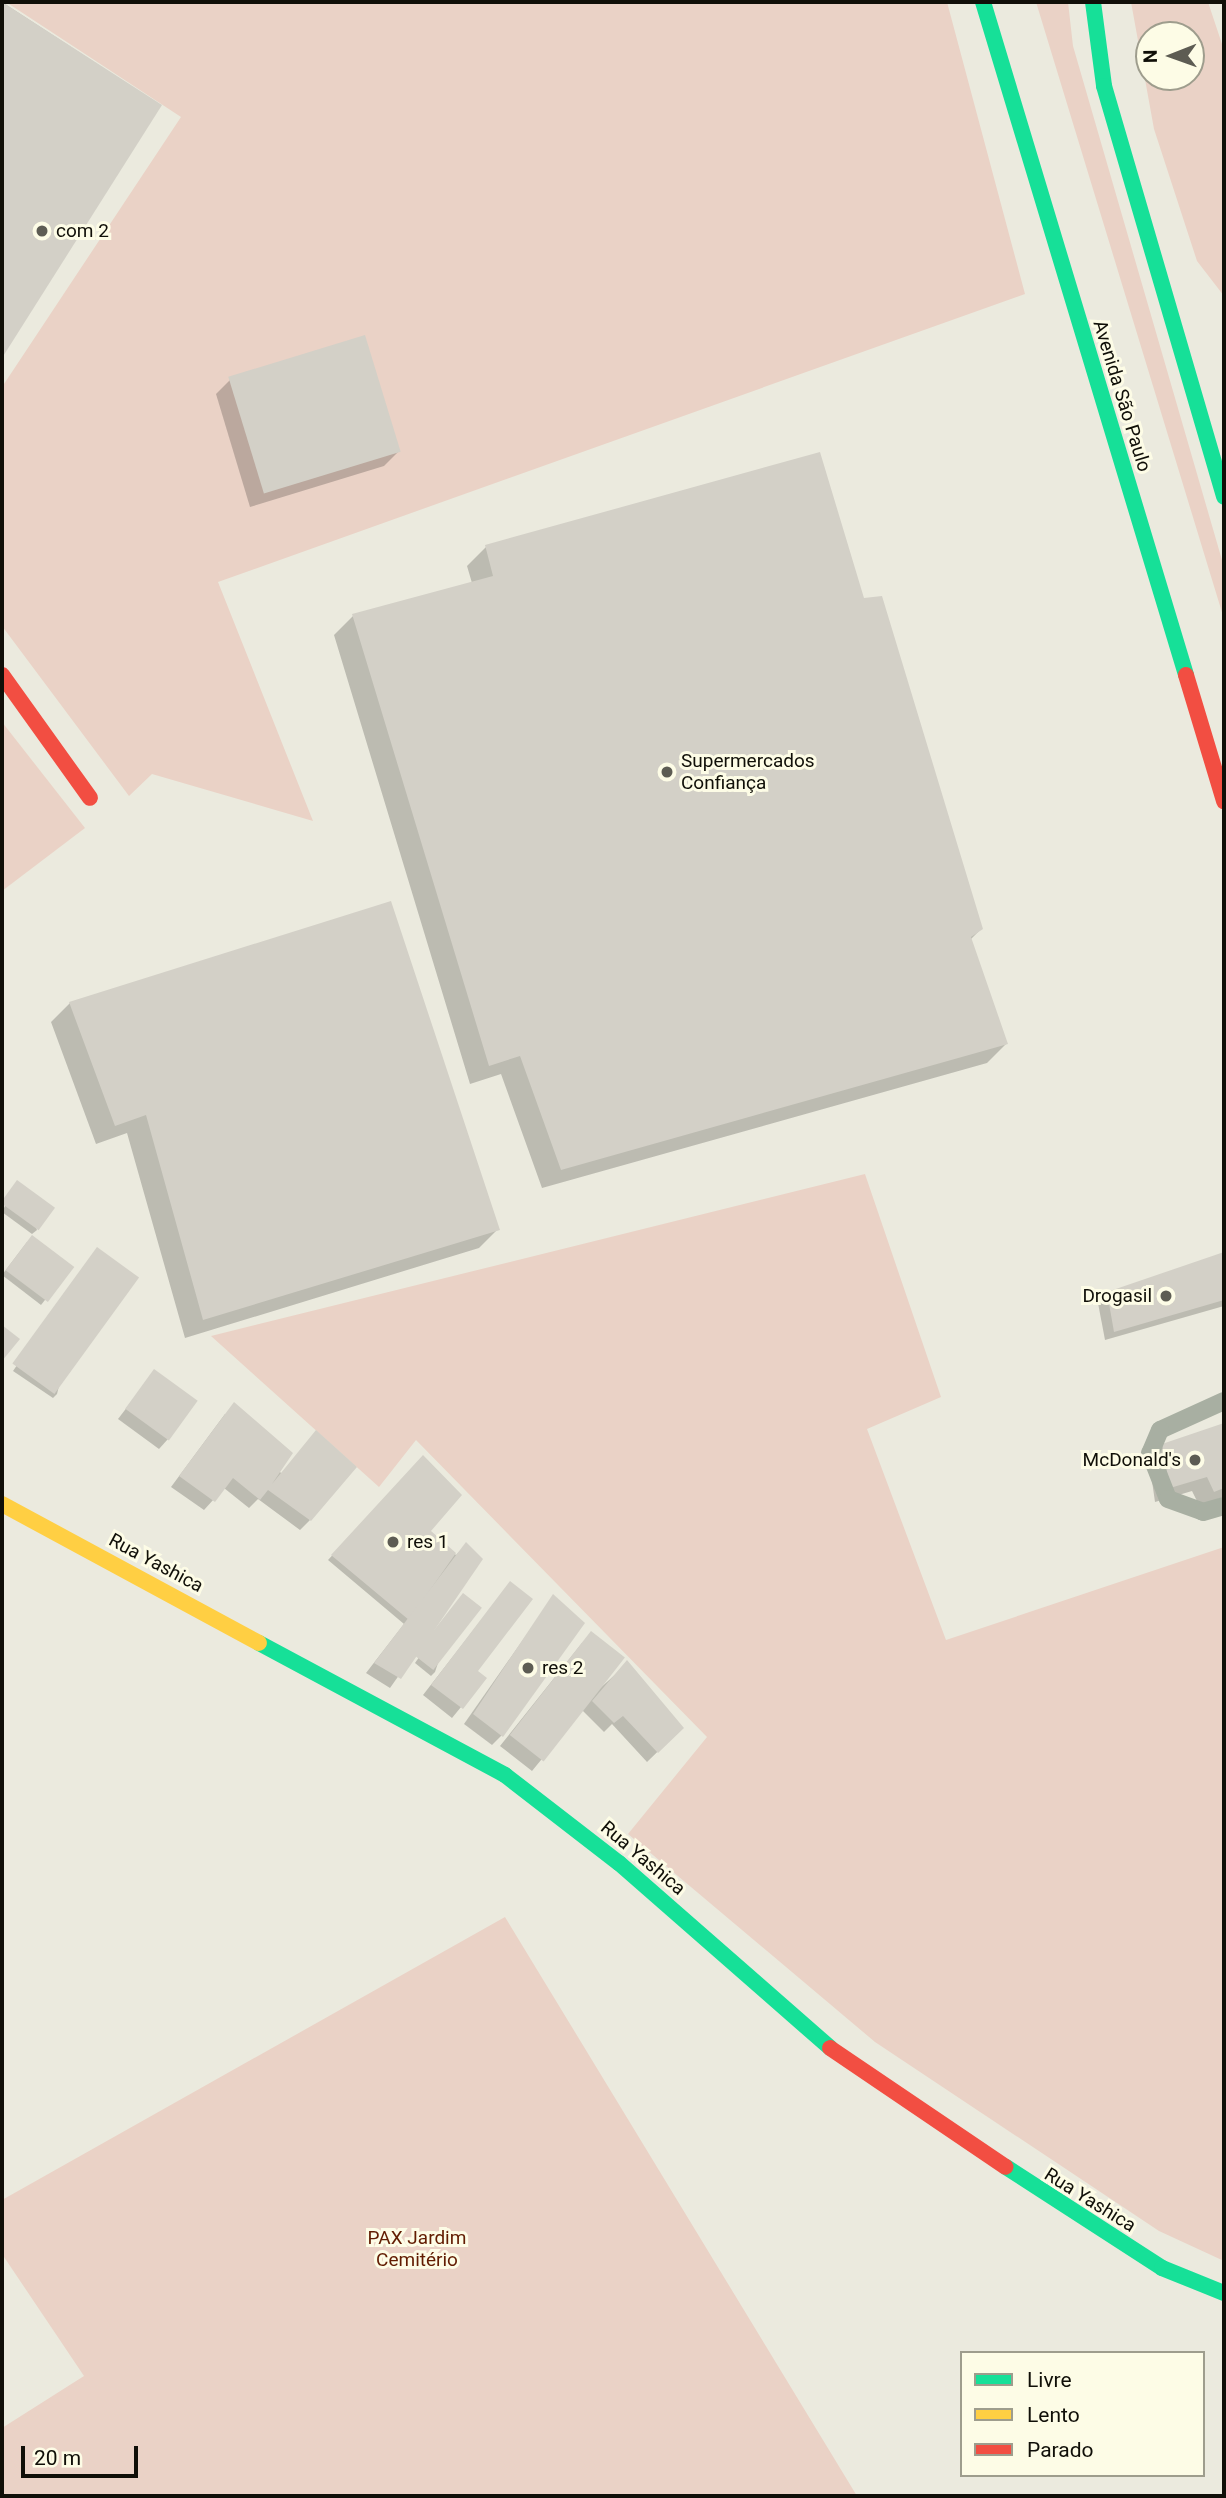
<!DOCTYPE html>
<html>
<head>
<meta charset="utf-8">
<style>
  body { margin:0 }
  #map { position:relative; width:1226px; height:2498px; overflow:hidden; background:#ebeade; font-family:Roboto,sans-serif }
  div>[style] { position:absolute }
  .green>* { inset:0; background:#ead2c6 }
  .shadow>* { inset:0; background:#0003 }
  .building>* { inset:0; background:#d3d0c7; transform-origin:0 0 }
  .lane>* { height:18px; margin:-9px; padding:0 9px; transform-origin:9px; border-radius:9px; background:#a8afa2 }
  .fast>* { height:16px; margin:-8px; padding:0 8px; transform-origin:8px; border-radius:8px; background:#16e098 }
  .slow>* { height:16px; margin:-8px; padding:0 8px; transform-origin:8px; border-radius:8px; background:#ffcf43 }
  .jam>* { height:16px; margin:-8px; padding:0 8px; transform-origin:8px; border-radius:8px; background:#f24e42 }
  .dots>* { width:19px; height:19px; translate:-50% -50%; box-sizing:border-box; border:4px solid #fdfce6; border-radius:50% }
  span { translate:-50% -50%; white-space:nowrap; text-align:center; line-height:1.15; -webkit-text-stroke:6px #fdfce6; paint-order:stroke }
  .poi-label { font-size:19px; color:#100f08 }
  .left { translate:0 -50%; text-align:left }
  .right { translate:-100% -50%; text-align:right }
  .street-label { font-size:19px; color:#100f08 }
  .park-label { font-size:19px; color:#621c02 }
  .frame { position:absolute; inset:0; border:4px solid #100f08; pointer-events:none }
  .legend { position:absolute; left:960px; top:2351px; width:245px; height:126px; box-sizing:border-box; background:#fdfce6; border:2px solid #9e9d8d; margin:0; padding:9px 12px; list-style:none; font-size:21px; color:#100f08 }
  .legend li { display:flex; align-items:center; gap:14px; height:35px }
  .legend b { width:35px; border:2px solid #9e9d8d }
  .north { position:absolute; left:1135px; top:21px; width:70px; height:70px; box-sizing:border-box; background:#fdfce6; border:2px solid #9e9d8d; border-radius:50%; rotate:269deg; font-size:19px; font-weight:700; line-height:28px; text-align:center; color:#100f08 }
  .north::after { content:''; display:block; margin:auto; width:24px; height:32px; background:#5d5c53; clip-path:polygon(50% 0,100% 100%,50% 72%,0 100%) }
  .scale { position:absolute; left:21px; top:2446px; width:117px; height:32px; box-sizing:border-box; border:4px solid #100f08; border-top:0; padding-left:9px; font-size:21px; line-height:24px; white-space:nowrap; color:#100f08; -webkit-text-stroke:5px #fdfce6; paint-order:stroke }
</style>
</head>
<body>
<div id="map">
  <div class="green">
    <i style="clip-path:polygon(6px 2px,947px 2px,1025px 294px,218px 582px,313px 821px,152px 774px,129px 796px,2px 626px,2px 387px,181px 117px)"></i>
    <i style="clip-path:polygon(1036px 2px,1068px 2px,1073px 46px,1224px 567px,1224px 619px)"></i>
    <i style="clip-path:polygon(evenodd,1131px 2px,1208px 2px,1224px 50px,1224px 296px,1197px 261px,1154px 129px,1131px 2px,1149px 35px,1191px 35px,1191px 77px,1149px 77px,1149px 35px)"></i>
    <i style="clip-path:polygon(2px 722px,85px 828px,2px 891px)"></i>
    <i style="clip-path:polygon(865px 1174px,941px 1397px,867px 1429px,946px 1640px,1224px 1547px,1224px 2261px,1159px 2231px,875px 2042px,628px 1834px,707px 1737px,416px 1440px,379px 1487px,211px 1336px)"></i>
    <i style="clip-path:polygon(505px 1917px,857px 2496px,2px 2496px,2px 2428px,84px 2376px,2px 2254px,2px 2200px)"></i>
  </div>
  <div class="shadow">
    <i style="clip-path:polygon(2px 2px,160px 105px,2px 354px)"></i>
    <i style="clip-path:polygon(230px 380px,398px 452px,384px 466px,250px 507px,216px 394px)"></i>
    <i style="clip-path:polygon(486px 547px,981px 929px,970px 940px,1006px 1044px,987px 1063px,542px 1188px,501px 1074px,470px 1084px,334px 635px,353px 616px,472px 583px,467px 566px)"></i>
    <i style="clip-path:polygon(70px 1003px,498px 1229px,479px 1248px,185px 1338px,127px 1133px,96px 1144px,51px 1022px)"></i>
    <i style="clip-path:polygon(17px 1182px,37px 1230px,32px 1234px,2px 1212px)"></i>
    <i style="clip-path:polygon(27px 1242px,71px 1267px,41px 1305px,2px 1275px)"></i>
    <i style="clip-path:polygon(93px 1254px,57px 1394px,53px 1398px,13px 1371px)"></i>
    <i style="clip-path:polygon(1224px 1254px,1224px 1306px,1105px 1340px,1098px 1303px,1108px 1293px)"></i>
    <i style="clip-path:polygon(154px 1372px,168px 1439px,159px 1449px,118px 1419px)"></i>
    <i style="clip-path:polygon(225px 1414px,281px 1473px,310px 1520px,300px 1530px,258px 1499px,249px 1508px,224px 1488px,204px 1510px,171px 1487px)"></i>
    <i style="clip-path:polygon(1224px 1425px,1224px 1497px,1199px 1505px,1192px 1491px,1155px 1502px,1149px 1460px,1163px 1445px)"></i>
    <i style="clip-path:polygon(423px 1457px,428px 1531px,456px 1555px,466px 1545px,481px 1559px,390px 1688px,366px 1673px,404px 1624px,328px 1560px)"></i>
    <i style="clip-path:polygon(510px 1583px,476px 1672px,484px 1679px,452px 1718px,423px 1695px)"></i>
    <i style="clip-path:polygon(553px 1597px,502px 1735px,492px 1745px,464px 1724px)"></i>
    <i style="clip-path:polygon(459px 1600px,435px 1672px,431px 1676px,415px 1663px)"></i>
    <i style="clip-path:polygon(582px 1643px,597px 1691px,618px 1672px,682px 1728px,647px 1762px,612px 1724px,604px 1732px,582px 1710px,532px 1771px,500px 1746px)"></i>
  </div>
  <div class="building">
    <i style="clip-path:polygon(2px 2px,162px 105px,2px 358px)"></i>
    <i style="left:365px;top:335px;width:122px;height:143px;rotate:73deg"></i>
    <i style="clip-path:polygon(820px 452px,864px 598px,882px 596px,983px 929px,971px 937px,1008px 1044px,561px 1170px,520px 1056px,489px 1066px,352px 614px,493px 576px,485px 545px)"></i>
    <i style="clip-path:polygon(391px 901px,500px 1230px,203px 1320px,146px 1115px,115px 1126px,69px 1002px)"></i>
    <i style="left:17px;top:1180px;width:47px;height:28px;rotate:36deg"></i>
    <i style="left:32px;top:1235px;width:53px;height:44px;rotate:37deg"></i>
    <i style="left:97px;top:1247px;width:52px;height:144px;rotate:36deg"></i>
    <i style="clip-path:polygon(1224px 1252px,1224px 1300px,1114px 1332px,1107px 1292px)"></i>
    <i style="clip-path:polygon(2px 1325px,20px 1339px,2px 1361px)"></i>
    <i style="left:154px;top:1369px;width:54px;height:49px;rotate:36deg"></i>
    <i style="clip-path:polygon(234px 1402px,293px 1453px,272px 1484px,316px 1430px,357px 1467px,311px 1521px,268px 1490px,260px 1500px,233px 1478px,215px 1502px,179px 1476px)"></i>
    <i style="clip-path:polygon(1224px 1423px,1224px 1488px,1214px 1492px,1207px 1477px,1170px 1488px,1162px 1444px)"></i>
    <i style="clip-path:polygon(423px 1455px,462px 1495px,431px 1531px,456px 1553px,409px 1620px,331px 1555px)"></i>
    <i style="clip-path:polygon(466px 1542px,483px 1559px,401px 1679px,374px 1663px)"></i>
    <i style="clip-path:polygon(510px 1581px,533px 1599px,478px 1671px,487px 1678px,463px 1709px,431px 1685px)"></i>
    <i style="left:463px;top:1593px;width:24px;height:79px;rotate:38deg"></i>
    <i style="clip-path:polygon(553px 1594px,585px 1623px,503px 1737px,473px 1714px)"></i>
    <i style="left:591px;top:1631px;width:43px;height:132px;rotate:38deg"></i>
    <i style="clip-path:polygon(627px 1660px,684px 1728px,658px 1753px,623px 1716px,614px 1723px,592px 1701px)"></i>
  </div>
  <div class="lane">
    <i style="left:1224px;top:1401px;width:70px;rotate:155.6deg"></i>
    <i style="left:1160px;top:1430px;width:25px;rotate:113deg"></i>
    <i style="left:1150px;top:1453px;width:49px;rotate:68.6deg"></i>
    <i style="left:1168px;top:1499px;width:37px;rotate:20deg"></i>
    <i style="left:1203px;top:1512px;width:22px;rotate:-16deg"></i>
  </div>
  <div class="fast">
    <i style="left:983px;top:2px;width:703px;rotate:73.21deg"></i>
    <i style="left:1093px;top:2px;width:85px;rotate:82.5deg"></i>
    <i style="left:1104px;top:86px;width:428px;rotate:73.7deg"></i>
    <i style="left:259px;top:1643px;width:279px;rotate:28.2deg"></i>
    <i style="left:505px;top:1775px;width:144px;rotate:37.7deg"></i>
    <i style="left:619px;top:1863px;width:281px;rotate:41.2deg"></i>
    <i style="left:1006px;top:2167px;width:186px;rotate:32.9deg"></i>
    <i style="left:1162px;top:2268px;width:67px;rotate:22deg"></i>
  </div>
  <div class="slow">
    <i style="left:2px;top:1504px;width:292px;rotate:28.4deg"></i>
  </div>
  <div class="jam">
    <i style="left:2px;top:675px;width:151px;rotate:54.4deg"></i>
    <i style="left:1186px;top:675px;width:132px;rotate:73.2deg"></i>
    <i style="left:830px;top:2048px;width:212px;rotate:34.1deg"></i>
  </div>
  <div class="dots">
    <i style="left:42px;top:231px;background:#5d5c53"></i>
    <i style="left:667px;top:772px;background:#5d5c53"></i>
    <i style="left:1166px;top:1296px;background:#5d5c53"></i>
    <i style="left:1195px;top:1460px;background:#5d5c53"></i>
    <i style="left:393px;top:1542px;background:#5d5c53"></i>
    <i style="left:528px;top:1668px;background:#5d5c53"></i>
  </div>
  <div class="poi-label">
    <span class="left" style="left:56px;top:231px">com 2</span>
    <span class="left" style="left:681px;top:772px">Supermercados<br>Confiança</span>
    <span class="right" style="left:1152px;top:1296px">Drogasil</span>
    <span class="right" style="left:1181px;top:1460px">McDonald's</span>
    <span class="left" style="left:407px;top:1542px">res 1</span>
    <span class="left" style="left:542px;top:1668px">res 2</span>
  </div>
  <div class="street-label">
    <span style="left:1122px;top:396px;rotate:73deg">Avenida São Paulo</span>
    <span style="left:156px;top:1563px;rotate:28deg">Rua Yashica</span>
    <span style="left:643px;top:1858px;rotate:40deg">Rua Yashica</span>
    <span style="left:1090px;top:2200px;rotate:32deg">Rua Yashica</span>
  </div>
  <div class="park-label">
    <span style="left:417px;top:2249px">PAX Jardim<br>Cemitério</span>
  </div>
  <div class="frame"></div>
  <ul class="legend">
  <li><b style="height:9px;background:#16e098"></b>Livre</li>
  <li><b style="height:9px;background:#ffcf43"></b>Lento</li>
  <li><b style="height:9px;background:#f24e42"></b>Parado</li>
  </ul>
  <div class="north">N</div>
  <div class="scale">20 m</div>
</div>
</body>
</html>
